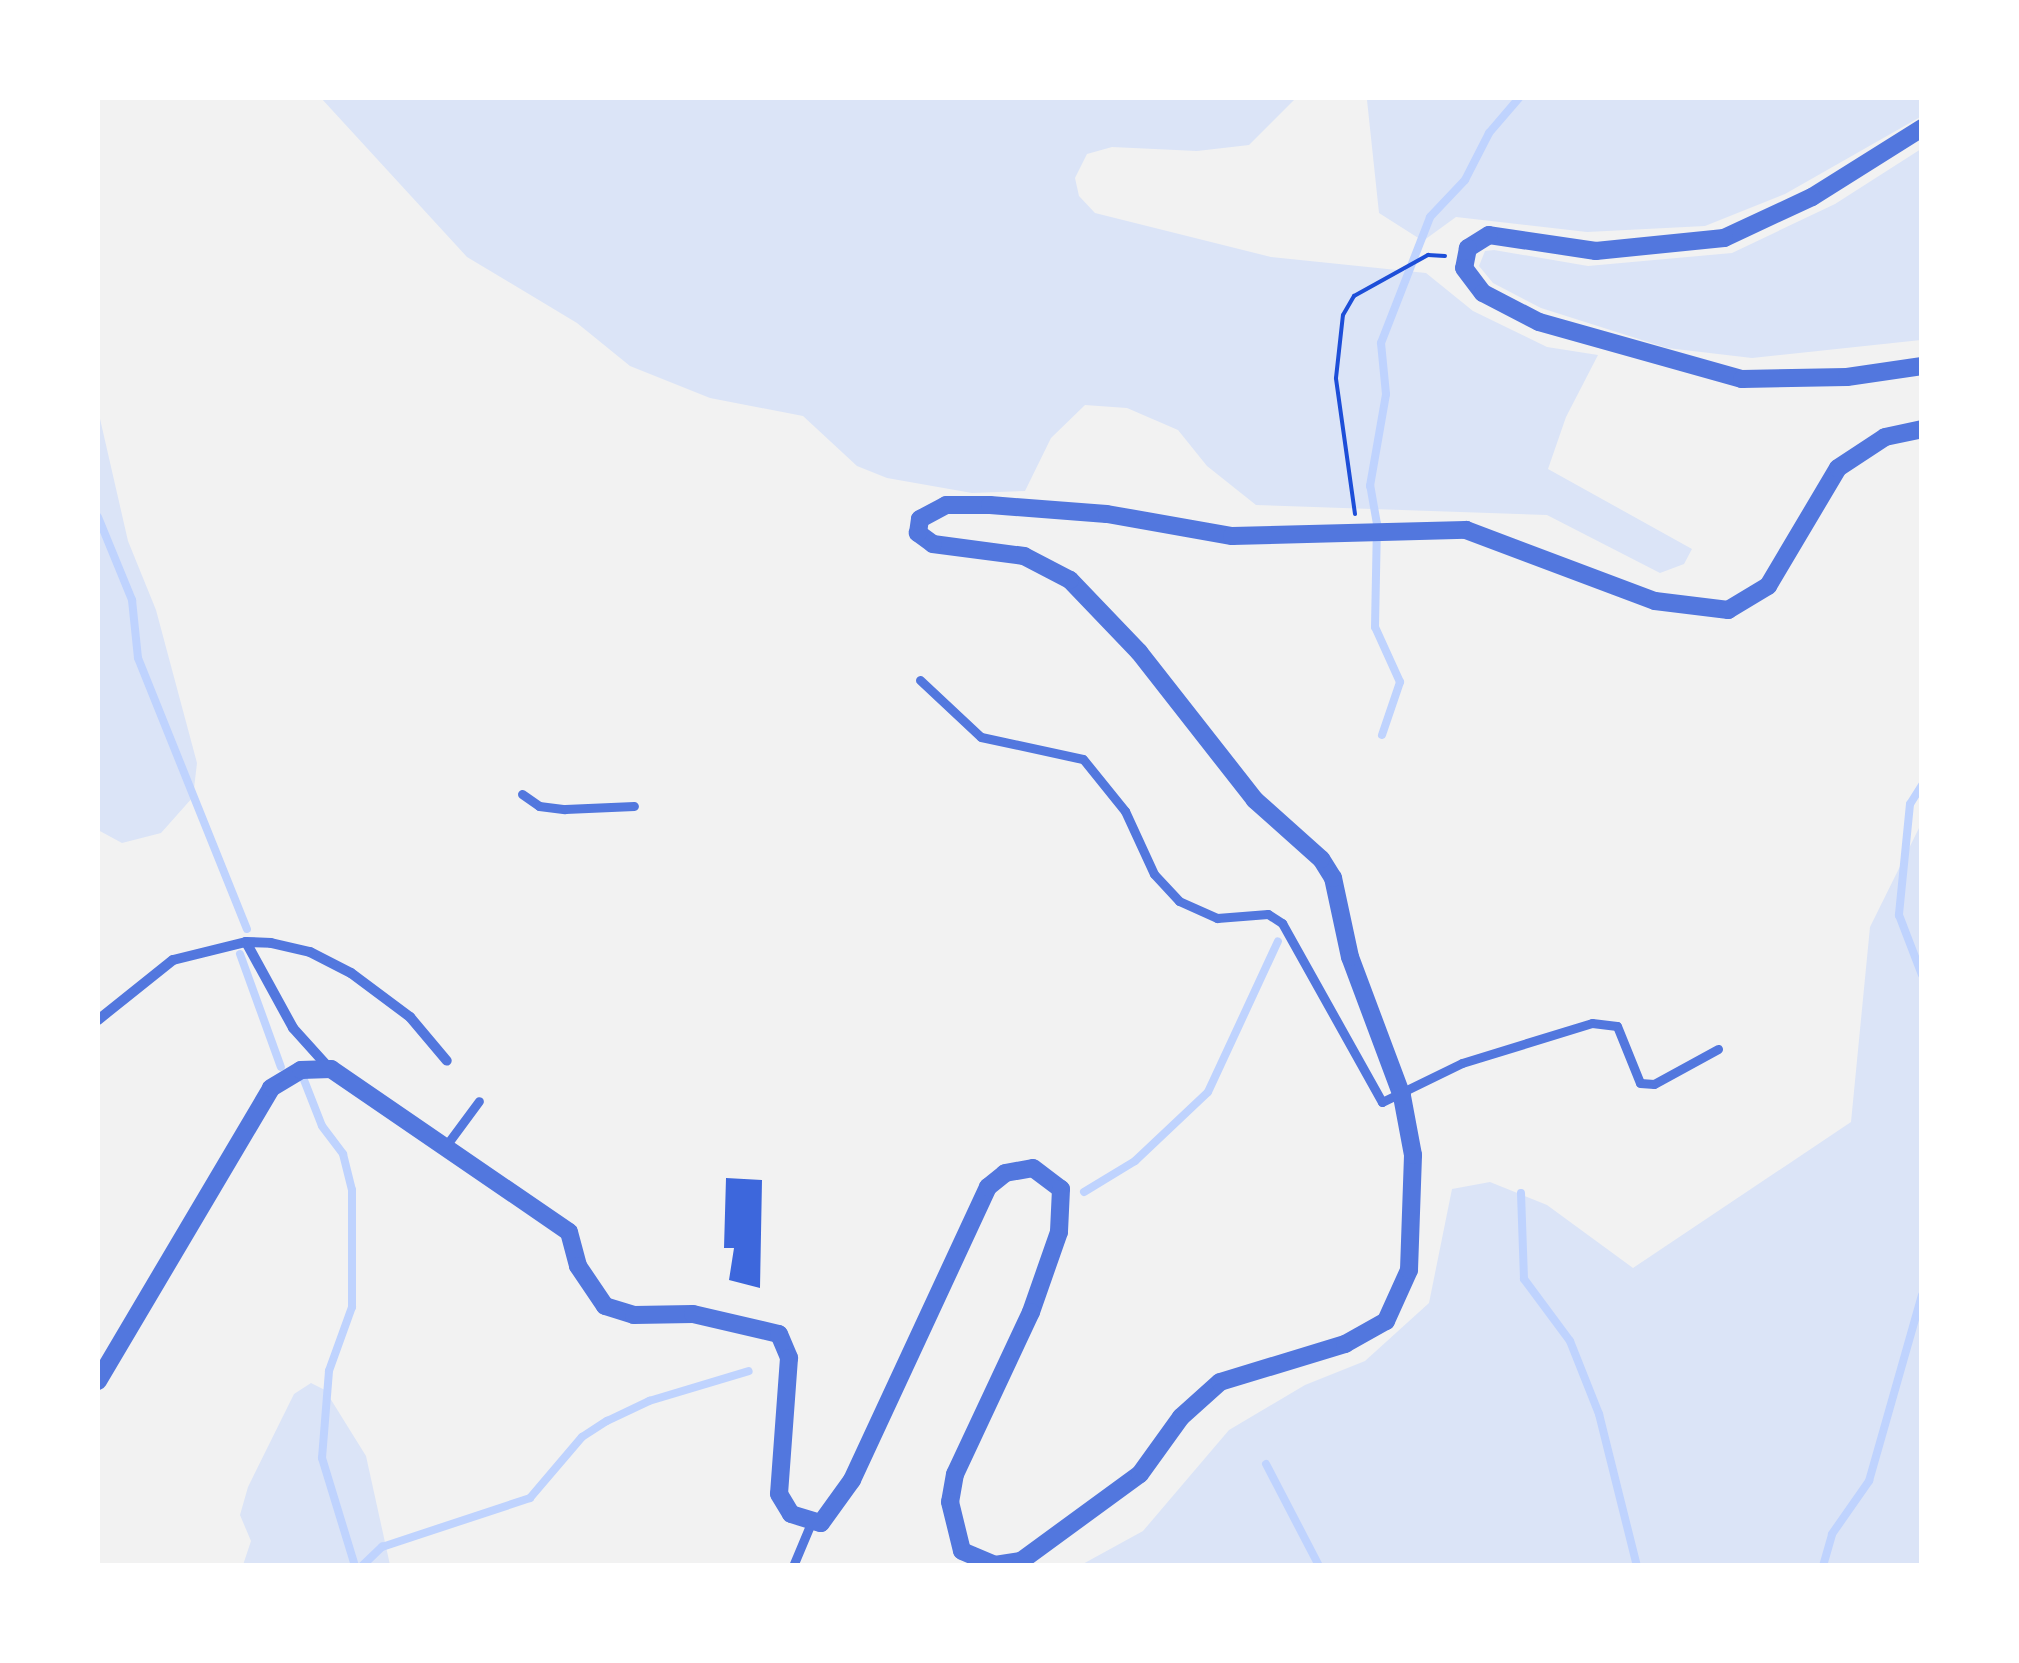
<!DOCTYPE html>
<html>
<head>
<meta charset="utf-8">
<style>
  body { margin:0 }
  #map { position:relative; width:2019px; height:1663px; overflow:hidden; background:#f2f2f2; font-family:"Alegreya Sans",sans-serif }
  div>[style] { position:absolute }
  .green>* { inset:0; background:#dbe4f7 }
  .stream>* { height:8px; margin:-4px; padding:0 4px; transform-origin:4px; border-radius:4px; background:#bfd3fe }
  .building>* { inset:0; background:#3d67dc }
  .path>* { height:4px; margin:-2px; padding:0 2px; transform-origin:2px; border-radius:2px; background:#1d4ed8 }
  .pedestrian>* { height:9px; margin:-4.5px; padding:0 4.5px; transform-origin:4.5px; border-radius:4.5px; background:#5277de }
  .minor>* { height:10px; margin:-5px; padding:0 5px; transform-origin:5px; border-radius:5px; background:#5277de }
  .tertiary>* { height:18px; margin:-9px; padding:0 9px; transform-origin:9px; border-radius:9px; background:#5277de }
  span { translate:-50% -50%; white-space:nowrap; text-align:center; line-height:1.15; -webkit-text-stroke:10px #fff; paint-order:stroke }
  .frame { position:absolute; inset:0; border:100px solid #fff; pointer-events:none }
</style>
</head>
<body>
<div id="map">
  <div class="green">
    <i style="clip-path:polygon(321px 98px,1296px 98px,1249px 145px,1197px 151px,1112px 147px,1087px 154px,1075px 178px,1079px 196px,1095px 213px,1271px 257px,1426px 273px,1473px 311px,1547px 347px,1598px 355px,1566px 417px,1548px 469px,1692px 549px,1684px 564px,1660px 573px,1547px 515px,1256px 505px,1207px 466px,1178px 430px,1127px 408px,1085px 405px,1051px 438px,1025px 491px,972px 493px,887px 478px,857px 466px,803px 416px,710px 398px,630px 366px,577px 323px,467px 257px)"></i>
    <i style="clip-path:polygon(1349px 98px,1921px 98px,1922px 116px,1785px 194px,1705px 226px,1587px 232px,1456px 217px,1423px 241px,1379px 213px,1367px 100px)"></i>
    <i style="clip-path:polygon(1921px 149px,1921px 340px,1752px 358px,1667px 348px,1541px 308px,1493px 283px,1479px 266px,1485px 251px,1494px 250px,1588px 266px,1732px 253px,1835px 204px)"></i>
    <i style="clip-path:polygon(98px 410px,128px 541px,156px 610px,197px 763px,193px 797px,161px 833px,122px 843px,98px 830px)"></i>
    <i style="clip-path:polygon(1921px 824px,1921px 1565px,1081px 1565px,1143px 1531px,1229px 1430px,1305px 1385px,1365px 1361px,1429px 1303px,1452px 1189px,1490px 1182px,1547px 1205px,1633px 1268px,1851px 1122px,1870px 927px)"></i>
    <i style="clip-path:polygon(311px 1383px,325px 1390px,366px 1456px,390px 1565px,243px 1565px,251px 1541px,240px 1515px,248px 1487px,294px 1394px)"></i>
  </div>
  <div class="stream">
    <i style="left:98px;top:517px;width:90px;rotate:67.7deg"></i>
    <i style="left:132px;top:600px;width:58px;rotate:84.1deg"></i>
    <i style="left:138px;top:658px;width:292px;rotate:68.1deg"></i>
    <i style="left:1382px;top:735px;width:56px;rotate:-71.2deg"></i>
    <i style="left:1400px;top:682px;width:60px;rotate:-114.4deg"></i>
    <i style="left:1375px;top:627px;width:103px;rotate:-88.9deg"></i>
    <i style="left:1377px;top:524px;width:39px;rotate:-100deg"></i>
    <i style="left:1370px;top:486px;width:93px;rotate:-80.1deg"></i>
    <i style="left:1386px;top:394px;width:51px;rotate:-95.6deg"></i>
    <i style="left:1381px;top:343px;width:135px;rotate:-68.7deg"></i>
    <i style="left:1430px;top:217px;width:51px;rotate:-46.6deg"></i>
    <i style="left:1465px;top:180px;width:53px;rotate:-62.9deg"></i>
    <i style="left:1489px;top:133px;width:46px;rotate:-49.4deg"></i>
    <i style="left:1922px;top:785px;width:22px;rotate:122deg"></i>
    <i style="left:1910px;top:804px;width:112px;rotate:95.7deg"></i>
    <i style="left:1899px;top:915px;width:64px;rotate:69deg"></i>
    <i style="left:240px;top:954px;width:120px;rotate:70.1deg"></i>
    <i style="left:304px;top:1080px;width:49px;rotate:68.6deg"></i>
    <i style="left:322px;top:1126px;width:35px;rotate:53deg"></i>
    <i style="left:343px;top:1154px;width:37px;rotate:76deg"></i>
    <i style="left:352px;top:1190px;width:117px;rotate:90deg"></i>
    <i style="left:352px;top:1307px;width:68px;rotate:109.8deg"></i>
    <i style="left:329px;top:1371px;width:87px;rotate:94.6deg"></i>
    <i style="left:322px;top:1458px;width:113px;rotate:73deg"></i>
    <i style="left:1084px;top:1192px;width:60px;rotate:-31.3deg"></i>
    <i style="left:1135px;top:1161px;width:100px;rotate:-43.4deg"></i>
    <i style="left:1208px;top:1092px;width:166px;rotate:-65.1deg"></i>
    <i style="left:1521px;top:1193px;width:86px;rotate:88deg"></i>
    <i style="left:1524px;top:1279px;width:77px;rotate:53.4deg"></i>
    <i style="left:1570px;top:1341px;width:79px;rotate:68.3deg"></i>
    <i style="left:1599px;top:1414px;width:157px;rotate:76deg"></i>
    <i style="left:1266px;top:1464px;width:115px;rotate:62.5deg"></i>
    <i style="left:362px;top:1566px;width:28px;rotate:-44deg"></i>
    <i style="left:382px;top:1547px;width:156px;rotate:-18.3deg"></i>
    <i style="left:530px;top:1498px;width:80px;rotate:-49.6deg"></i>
    <i style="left:582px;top:1437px;width:30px;rotate:-33deg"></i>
    <i style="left:607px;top:1421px;width:47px;rotate:-25.5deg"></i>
    <i style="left:649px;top:1401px;width:104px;rotate:-16.7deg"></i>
    <i style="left:1823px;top:1566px;width:33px;rotate:-74deg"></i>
    <i style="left:1832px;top:1534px;width:65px;rotate:-55.1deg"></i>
    <i style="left:1869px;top:1481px;width:193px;rotate:-74.1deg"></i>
  </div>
  <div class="building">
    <i style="clip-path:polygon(726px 1178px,762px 1180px,760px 1288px,729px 1280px,734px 1248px,724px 1248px)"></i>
  </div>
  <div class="path">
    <i style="left:1355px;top:514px;width:137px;rotate:-98deg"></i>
    <i style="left:1336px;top:378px;width:63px;rotate:-83.7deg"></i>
    <i style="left:1343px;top:315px;width:22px;rotate:-60deg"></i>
    <i style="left:1354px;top:296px;width:85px;rotate:-29deg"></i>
    <i style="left:1428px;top:255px;width:17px;rotate:3deg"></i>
  </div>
  <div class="pedestrian">
    <i style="left:920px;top:680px;width:83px;rotate:43.1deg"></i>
    <i style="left:981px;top:737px;width:104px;rotate:12.2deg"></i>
    <i style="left:1083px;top:759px;width:67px;rotate:51.1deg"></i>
    <i style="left:1125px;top:811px;width:69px;rotate:65.3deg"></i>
    <i style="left:1154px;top:874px;width:37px;rotate:47deg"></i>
    <i style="left:1179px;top:901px;width:42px;rotate:24.1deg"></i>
    <i style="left:1217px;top:918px;width:51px;rotate:-4.5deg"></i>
    <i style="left:1268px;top:914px;width:17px;rotate:33deg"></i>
    <i style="left:1282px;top:923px;width:205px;rotate:60.8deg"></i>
    <i style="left:1382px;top:1102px;width:89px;rotate:-26deg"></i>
    <i style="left:1462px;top:1063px;width:136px;rotate:-17.1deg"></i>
    <i style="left:1592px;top:1023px;width:25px;rotate:7deg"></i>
    <i style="left:1617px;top:1026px;width:61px;rotate:68deg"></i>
    <i style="left:1640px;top:1083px;width:14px;rotate:4deg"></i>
    <i style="left:1654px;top:1084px;width:73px;rotate:-28.7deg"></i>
    <i style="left:522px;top:794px;width:21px;rotate:35deg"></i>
    <i style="left:539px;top:806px;width:26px;rotate:7deg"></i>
    <i style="left:565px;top:809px;width:69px;rotate:-2.5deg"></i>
    <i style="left:445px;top:1147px;width:57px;rotate:-53.5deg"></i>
    <i style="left:793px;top:1566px;width:47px;rotate:-67.3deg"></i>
  </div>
  <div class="minor">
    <i style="left:246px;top:942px;width:98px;rotate:61.3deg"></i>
    <i style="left:293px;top:1028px;width:55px;rotate:47.9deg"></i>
    <i style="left:98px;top:1020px;width:96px;rotate:-38.7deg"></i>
    <i style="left:173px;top:960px;width:75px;rotate:-13.9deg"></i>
    <i style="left:246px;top:942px;width:25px;rotate:2deg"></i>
    <i style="left:271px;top:943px;width:40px;rotate:13deg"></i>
    <i style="left:310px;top:952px;width:46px;rotate:27.1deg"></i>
    <i style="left:351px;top:973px;width:74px;rotate:36.7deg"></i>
    <i style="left:410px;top:1017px;width:57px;rotate:49.9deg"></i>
  </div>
  <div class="tertiary">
    <i style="left:1922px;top:128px;width:130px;rotate:147.9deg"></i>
    <i style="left:1812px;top:197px;width:97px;rotate:155deg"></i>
    <i style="left:1724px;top:238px;width:129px;rotate:174.2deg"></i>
    <i style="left:1596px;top:251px;width:108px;rotate:-171.5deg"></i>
    <i style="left:1489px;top:235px;width:25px;rotate:148deg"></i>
    <i style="left:1468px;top:248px;width:20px;rotate:101deg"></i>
    <i style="left:1464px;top:268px;width:31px;rotate:53deg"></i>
    <i style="left:1483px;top:293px;width:63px;rotate:27.4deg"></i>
    <i style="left:1539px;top:322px;width:211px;rotate:15.7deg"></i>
    <i style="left:1742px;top:379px;width:105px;rotate:-1.1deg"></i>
    <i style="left:1847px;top:377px;width:76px;rotate:-8.3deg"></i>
    <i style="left:98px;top:1381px;width:340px;rotate:-59.4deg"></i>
    <i style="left:271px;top:1088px;width:35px;rotate:-31deg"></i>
    <i style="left:301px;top:1070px;width:30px;rotate:-2deg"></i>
    <i style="left:331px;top:1069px;width:288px;rotate:34.4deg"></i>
    <i style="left:569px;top:1232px;width:35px;rotate:75deg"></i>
    <i style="left:578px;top:1266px;width:48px;rotate:56deg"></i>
    <i style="left:605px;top:1306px;width:30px;rotate:17deg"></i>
    <i style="left:634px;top:1315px;width:59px;rotate:-1deg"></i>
    <i style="left:693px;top:1314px;width:88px;rotate:13.1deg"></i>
    <i style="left:779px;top:1334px;width:26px;rotate:67deg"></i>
    <i style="left:789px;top:1358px;width:136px;rotate:94.2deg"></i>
    <i style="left:779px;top:1494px;width:23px;rotate:59deg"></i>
    <i style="left:791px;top:1514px;width:31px;rotate:17deg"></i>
    <i style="left:821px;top:1523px;width:53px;rotate:-54.2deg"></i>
    <i style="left:852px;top:1480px;width:323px;rotate:-65.1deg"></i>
    <i style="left:988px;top:1187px;width:22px;rotate:-39deg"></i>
    <i style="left:1005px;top:1173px;width:28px;rotate:-10deg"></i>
    <i style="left:1033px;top:1168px;width:35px;rotate:37deg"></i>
    <i style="left:1061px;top:1189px;width:43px;rotate:92.7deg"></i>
    <i style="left:1059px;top:1232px;width:85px;rotate:109.3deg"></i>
    <i style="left:1031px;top:1312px;width:179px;rotate:115.1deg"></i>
    <i style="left:955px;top:1474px;width:28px;rotate:100deg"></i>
    <i style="left:950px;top:1502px;width:50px;rotate:76.2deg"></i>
    <i style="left:962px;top:1551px;width:36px;rotate:23deg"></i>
    <i style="left:995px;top:1565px;width:26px;rotate:-9deg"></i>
    <i style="left:1021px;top:1561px;width:147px;rotate:-36.2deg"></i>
    <i style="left:1140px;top:1474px;width:70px;rotate:-54.3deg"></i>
    <i style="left:1181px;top:1417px;width:52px;rotate:-41.9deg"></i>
    <i style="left:1220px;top:1382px;width:131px;rotate:-16.9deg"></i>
    <i style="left:1345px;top:1344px;width:47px;rotate:-29.3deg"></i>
    <i style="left:1386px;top:1321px;width:56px;rotate:-65.7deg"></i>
    <i style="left:1409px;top:1270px;width:115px;rotate:-88deg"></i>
    <i style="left:1413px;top:1155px;width:60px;rotate:-100.6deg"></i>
    <i style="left:1402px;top:1096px;width:148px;rotate:-110.5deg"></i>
    <i style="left:1350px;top:957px;width:81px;rotate:-102.1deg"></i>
    <i style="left:1333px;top:878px;width:22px;rotate:-122deg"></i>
    <i style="left:1321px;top:859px;width:89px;rotate:-138.2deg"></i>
    <i style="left:1255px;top:800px;width:188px;rotate:-128.1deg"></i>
    <i style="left:1139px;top:652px;width:100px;rotate:-133.8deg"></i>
    <i style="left:1070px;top:580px;width:52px;rotate:-152.4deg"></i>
    <i style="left:1024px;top:556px;width:92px;rotate:-172.5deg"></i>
    <i style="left:933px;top:544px;width:19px;rotate:-144deg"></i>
    <i style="left:918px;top:533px;width:14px;rotate:-82deg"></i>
    <i style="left:920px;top:519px;width:30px;rotate:-28deg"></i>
    <i style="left:946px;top:505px;width:44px"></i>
    <i style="left:990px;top:505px;width:117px;rotate:4.4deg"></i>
    <i style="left:1107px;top:514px;width:127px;rotate:10deg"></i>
    <i style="left:1232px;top:536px;width:234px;rotate:-1.5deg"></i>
    <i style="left:1466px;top:530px;width:202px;rotate:20.6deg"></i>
    <i style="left:1655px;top:601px;width:74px;rotate:7deg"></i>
    <i style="left:1728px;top:610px;width:47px;rotate:-31deg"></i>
    <i style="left:1768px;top:586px;width:137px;rotate:-59.3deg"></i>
    <i style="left:1838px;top:468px;width:56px;rotate:-33.4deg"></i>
    <i style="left:1885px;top:437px;width:38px;rotate:-12deg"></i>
  </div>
  <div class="frame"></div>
</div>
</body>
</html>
